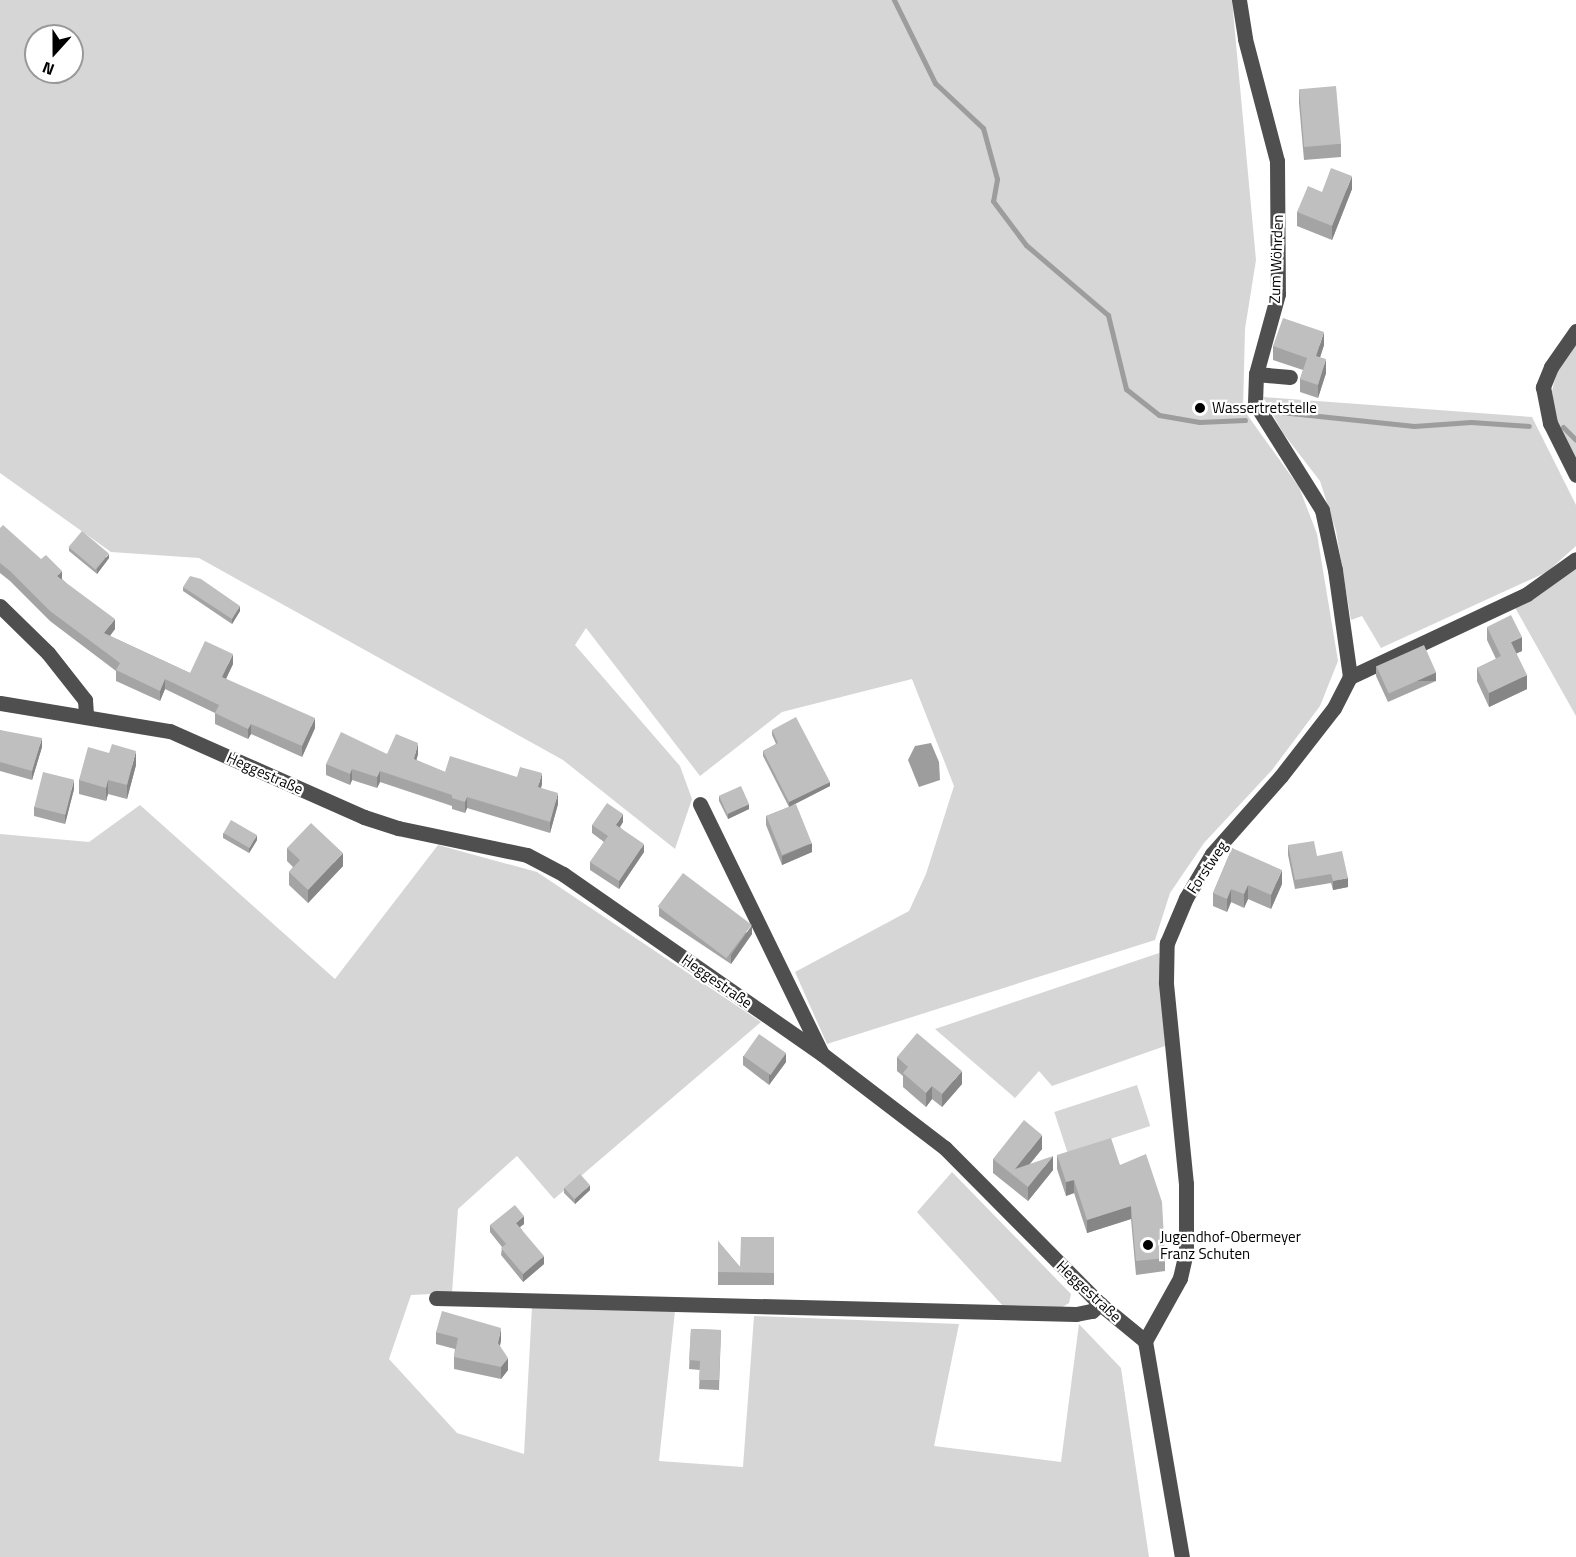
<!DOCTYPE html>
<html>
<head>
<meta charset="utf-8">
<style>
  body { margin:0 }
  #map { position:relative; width:1576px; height:1557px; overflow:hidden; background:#fff; font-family:"Titillium Web",sans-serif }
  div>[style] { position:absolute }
  .green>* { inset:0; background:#d6d6d6; transform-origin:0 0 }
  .water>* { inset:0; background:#9d9d9d }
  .stream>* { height:5px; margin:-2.5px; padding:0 2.5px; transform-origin:2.5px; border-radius:2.5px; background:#9d9d9d }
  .minor>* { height:15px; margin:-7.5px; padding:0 7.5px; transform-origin:7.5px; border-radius:7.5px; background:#4f4f4f }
  .wall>* { inset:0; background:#a4a4a4 }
  .shaded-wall>* { inset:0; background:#868686; transform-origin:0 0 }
  .building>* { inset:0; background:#bfbfbf; transform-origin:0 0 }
  .dots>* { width:16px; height:16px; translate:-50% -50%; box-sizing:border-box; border:3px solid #fff; border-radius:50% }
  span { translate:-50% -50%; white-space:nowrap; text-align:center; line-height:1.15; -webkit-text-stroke:4.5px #fff; paint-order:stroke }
  .street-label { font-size:15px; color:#000 }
  .poi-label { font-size:15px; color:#000 }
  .left { translate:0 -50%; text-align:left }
  .north { position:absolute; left:24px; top:24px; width:60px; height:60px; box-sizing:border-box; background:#fff; border:2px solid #999; border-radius:50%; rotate:201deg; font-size:16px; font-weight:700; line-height:24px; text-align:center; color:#000 }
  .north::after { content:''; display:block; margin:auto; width:21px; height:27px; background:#000; clip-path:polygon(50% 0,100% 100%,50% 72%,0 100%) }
</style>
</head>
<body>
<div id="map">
  <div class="green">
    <i style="clip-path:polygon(evenodd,0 0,1232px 0,1256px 260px,1245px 329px,1243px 409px,1299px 487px,1317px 534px,1338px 661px,1320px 706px,1272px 770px,1204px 843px,1170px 893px,1155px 940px,827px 1044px,795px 972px,909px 911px,926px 874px,954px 786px,912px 679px,782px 712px,700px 776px,586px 628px,575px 645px,680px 766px,692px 799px,675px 849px,563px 760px,199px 558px,111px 552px,0 473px,0 0,36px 36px,72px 36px,72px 72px,36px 72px,36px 36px)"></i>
    <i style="clip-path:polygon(1576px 344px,1576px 467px,1555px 420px,1552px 391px,1557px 371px)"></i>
    <i style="clip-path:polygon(1263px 397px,1532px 417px,1576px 505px,1576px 546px,1547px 572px,1381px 648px,1362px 616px,1351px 620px,1336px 531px,1320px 481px,1283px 433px)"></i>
    <i style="clip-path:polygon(1576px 566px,1576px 716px,1513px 604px)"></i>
    <i style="clip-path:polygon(140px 805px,335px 979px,438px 845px,537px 872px,761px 1022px,554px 1199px,517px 1156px,458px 1209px,452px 1293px,411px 1295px,389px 1359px,457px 1433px,524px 1454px,532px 1307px,675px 1311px,659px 1461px,743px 1467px,754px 1316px,959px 1324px,934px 1446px,1061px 1462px,1079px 1324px,1121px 1368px,1149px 1557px,0 1557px,0 834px,89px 842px)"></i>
    <i style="clip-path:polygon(1159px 953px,1165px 1046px,1052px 1086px,1039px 1071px,1015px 1098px,935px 1029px)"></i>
    <i style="left:1137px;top:1085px;width:43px;height:87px;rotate:72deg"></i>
    <i style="clip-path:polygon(952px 1172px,1071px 1294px,1069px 1303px,1061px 1308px,1004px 1307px,917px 1212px)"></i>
  </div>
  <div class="water">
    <i style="clip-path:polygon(931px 743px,939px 762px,940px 780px,919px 787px,908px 760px,915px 746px)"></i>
  </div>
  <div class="stream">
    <i style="left:894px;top:0;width:93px;rotate:63.7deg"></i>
    <i style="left:935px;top:83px;width:66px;rotate:43.2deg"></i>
    <i style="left:983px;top:128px;width:53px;rotate:74.6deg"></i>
    <i style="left:997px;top:179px;width:22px;rotate:100deg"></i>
    <i style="left:993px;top:201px;width:55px;rotate:53.1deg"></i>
    <i style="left:1026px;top:245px;width:108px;rotate:40.5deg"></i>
    <i style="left:1108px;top:315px;width:76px;rotate:76.3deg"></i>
    <i style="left:1126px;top:389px;width:42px;rotate:38.2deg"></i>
    <i style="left:1159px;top:415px;width:41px;rotate:9.9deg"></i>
    <i style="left:1199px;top:422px;width:46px;rotate:-2.5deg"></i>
    <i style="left:1271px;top:411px;width:144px;rotate:6deg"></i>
    <i style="left:1414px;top:426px;width:57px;rotate:-4deg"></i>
    <i style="left:1471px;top:422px;width:58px;rotate:3.9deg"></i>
    <i style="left:1563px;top:427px;width:18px;rotate:45deg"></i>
  </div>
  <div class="minor">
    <i style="left:1239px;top:0;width:39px;rotate:81deg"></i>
    <i style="left:1245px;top:39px;width:126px;rotate:75.3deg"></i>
    <i style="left:1277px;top:161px;width:133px;rotate:89.6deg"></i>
    <i style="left:1278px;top:294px;width:83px;rotate:105.4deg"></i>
    <i style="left:1256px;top:374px;width:29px;rotate:92deg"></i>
    <i style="left:1255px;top:403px;width:126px;rotate:57.9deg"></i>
    <i style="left:1322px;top:510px;width:61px;rotate:77.8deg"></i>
    <i style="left:1335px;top:570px;width:108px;rotate:82deg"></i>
    <i style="left:1576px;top:331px;width:44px;rotate:124.8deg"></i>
    <i style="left:1551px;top:367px;width:22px;rotate:112deg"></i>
    <i style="left:1543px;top:387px;width:37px;rotate:79deg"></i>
    <i style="left:1550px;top:423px;width:58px;rotate:63.4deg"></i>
    <i style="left:1256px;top:374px;width:34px;rotate:5deg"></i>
    <i style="left:0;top:606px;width:67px;rotate:44.4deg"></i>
    <i style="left:48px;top:653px;width:60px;rotate:51.8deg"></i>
    <i style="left:85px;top:700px;width:15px;rotate:86deg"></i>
    <i style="left:0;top:703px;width:172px;rotate:9.4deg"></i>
    <i style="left:170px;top:731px;width:212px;rotate:23.9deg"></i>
    <i style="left:364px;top:817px;width:36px;rotate:18deg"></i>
    <i style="left:398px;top:828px;width:132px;rotate:11.8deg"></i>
    <i style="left:527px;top:855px;width:41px;rotate:27.8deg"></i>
    <i style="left:563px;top:874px;width:315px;rotate:34.8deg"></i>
    <i style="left:822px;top:1054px;width:155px;rotate:37.4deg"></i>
    <i style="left:945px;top:1148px;width:220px;rotate:45.2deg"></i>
    <i style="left:1100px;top:1304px;width:58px;rotate:39.4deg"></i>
    <i style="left:1145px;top:1341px;width:219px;rotate:80.3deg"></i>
    <i style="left:700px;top:804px;width:276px;rotate:64deg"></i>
    <i style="left:436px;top:1298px;width:640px;rotate:1.43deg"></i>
    <i style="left:1076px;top:1314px;width:16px;rotate:-11deg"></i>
    <i style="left:1092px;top:1311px;width:11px;rotate:-41deg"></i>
    <i style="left:1145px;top:1341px;width:72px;rotate:-60.9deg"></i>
    <i style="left:1180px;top:1278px;width:28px;rotate:-77deg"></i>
    <i style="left:1186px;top:1251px;width:67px;rotate:-90deg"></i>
    <i style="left:1186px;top:1184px;width:203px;rotate:-95.7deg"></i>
    <i style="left:1166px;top:982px;width:39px;rotate:-89deg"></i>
    <i style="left:1167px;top:943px;width:49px;rotate:-67.1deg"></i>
    <i style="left:1186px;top:898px;width:51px;rotate:-59.4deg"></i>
    <i style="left:1212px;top:854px;width:104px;rotate:-48.5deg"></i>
    <i style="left:1281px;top:776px;width:86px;rotate:-52.1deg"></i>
    <i style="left:1334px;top:708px;width:35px;rotate:-63deg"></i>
    <i style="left:1350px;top:677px;width:195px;rotate:-25.1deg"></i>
    <i style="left:1527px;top:594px;width:60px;rotate:-35.5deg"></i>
  </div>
  <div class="wall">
    <i style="clip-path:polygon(1299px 89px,1341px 144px,1341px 157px,1304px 160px,1299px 103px)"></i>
    <i style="clip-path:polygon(1352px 189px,1332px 240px,1297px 226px,1297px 212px,1322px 192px)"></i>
    <i style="clip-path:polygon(1324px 345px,1320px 357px,1326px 373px,1318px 398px,1300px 392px,1300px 379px,1303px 370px,1273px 360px,1273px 346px)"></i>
    <i style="clip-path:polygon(0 528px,62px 579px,115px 629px,110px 636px,190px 673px,233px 664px,226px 679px,315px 728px,302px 757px,251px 734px,248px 739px,215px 724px,215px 713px,165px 689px,160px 701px,116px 681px,116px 671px,50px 621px,10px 581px,0 573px)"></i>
    <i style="clip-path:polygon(69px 547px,109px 558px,97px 574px,69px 551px)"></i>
    <i style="clip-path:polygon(183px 587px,240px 611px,232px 624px,183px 591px)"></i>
    <i style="clip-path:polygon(1487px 627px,1522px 651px,1516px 653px,1527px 689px,1489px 707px,1477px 681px,1477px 668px,1496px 659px,1487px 640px)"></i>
    <i style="clip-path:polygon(1376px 666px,1436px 681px,1388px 702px,1376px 676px)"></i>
    <i style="clip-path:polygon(0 730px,42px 747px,32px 780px,0 771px)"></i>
    <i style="clip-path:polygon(772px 730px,830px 786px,793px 805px,812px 852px,782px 865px,766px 825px,766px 816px,789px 807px,763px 756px,763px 751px,776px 744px,772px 735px)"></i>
    <i style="clip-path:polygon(387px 754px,418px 754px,416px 760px,445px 772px,517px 777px,542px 784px,541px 788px,558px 804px,550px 833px,467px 808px,465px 813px,452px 809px,452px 806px,380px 782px,377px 788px,352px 780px,350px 785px,326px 775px,326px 764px)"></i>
    <i style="clip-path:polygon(136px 765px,127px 799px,108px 794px,106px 801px,79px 794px,79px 780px)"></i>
    <i style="clip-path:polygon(74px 789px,65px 824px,34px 816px,34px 807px)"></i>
    <i style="clip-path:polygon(719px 796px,749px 809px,728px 819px,719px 801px)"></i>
    <i style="clip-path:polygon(623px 822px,620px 827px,644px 852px,619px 889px,590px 870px,590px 862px,604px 842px,592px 833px,592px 825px)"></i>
    <i style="clip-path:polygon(223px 833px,257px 840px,249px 853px,223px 838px)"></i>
    <i style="clip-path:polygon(1288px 845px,1317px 856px,1348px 887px,1333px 890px,1331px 883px,1295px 889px,1288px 855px)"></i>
    <i style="clip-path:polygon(287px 848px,343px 866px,308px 903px,289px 885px,289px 872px,293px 867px,287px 861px)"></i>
    <i style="clip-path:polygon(1232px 848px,1282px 884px,1271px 909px,1248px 899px,1244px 908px,1231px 902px,1227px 912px,1213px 906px,1213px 893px)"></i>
    <i style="clip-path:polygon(659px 907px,752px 934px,731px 964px,659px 916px)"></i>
    <i style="clip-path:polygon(743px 1056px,786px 1062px,769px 1085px,743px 1065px)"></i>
    <i style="clip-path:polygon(897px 1057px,962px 1084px,942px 1107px,932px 1099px,926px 1107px,903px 1087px,903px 1076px,897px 1071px)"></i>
    <i style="clip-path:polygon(1042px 1149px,1030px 1164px,1053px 1170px,1028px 1201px,993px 1173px,993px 1159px)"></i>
    <i style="clip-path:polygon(1057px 1155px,1120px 1165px,1165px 1258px,1165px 1271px,1136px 1275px,1131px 1219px,1087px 1233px,1074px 1193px,1066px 1196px,1057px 1169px)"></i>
    <i style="clip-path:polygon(564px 1188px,590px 1190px,575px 1204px,564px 1193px)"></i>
    <i style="clip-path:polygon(524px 1224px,520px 1227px,544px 1264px,523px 1282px,501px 1255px,502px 1247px,490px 1232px,490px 1225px)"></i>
    <i style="clip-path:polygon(774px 1237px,774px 1285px,718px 1285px,718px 1241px,740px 1267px)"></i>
    <i style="clip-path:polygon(691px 1329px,721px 1330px,719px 1390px,699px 1389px,700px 1370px,689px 1369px)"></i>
    <i style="clip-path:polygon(436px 1332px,501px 1340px,500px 1346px,508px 1370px,501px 1379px,454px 1369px,454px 1357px,455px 1349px,436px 1344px)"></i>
  </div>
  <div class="shaded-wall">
    <i style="clip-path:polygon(1352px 176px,1352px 189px,1332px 240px,1332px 226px)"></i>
    <i style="clip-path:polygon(1324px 332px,1324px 345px,1316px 370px,1316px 356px)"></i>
    <i style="clip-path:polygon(1326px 359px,1326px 373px,1318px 398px,1318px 385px)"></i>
    <i style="clip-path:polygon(109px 554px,109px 558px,97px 574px,97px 569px)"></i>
    <i style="clip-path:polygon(62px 571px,62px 581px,57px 576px)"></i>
    <i style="clip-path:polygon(240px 606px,240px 611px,232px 624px,232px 619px)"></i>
    <i style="clip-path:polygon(115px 619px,115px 629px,104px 643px,104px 633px)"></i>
    <i style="clip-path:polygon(1522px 637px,1522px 651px,1511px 656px,1511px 642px)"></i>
    <i style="clip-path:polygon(233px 654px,233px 664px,222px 687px,222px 677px)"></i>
    <i style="left:1436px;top:672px;width:9px;height:52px;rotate:90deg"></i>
    <i style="clip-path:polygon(1527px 675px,1527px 689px,1489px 707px,1489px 693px)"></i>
    <i style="clip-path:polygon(165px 679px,165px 689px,160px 701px,160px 691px)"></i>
    <i style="clip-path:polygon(315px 718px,315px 728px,302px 757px,302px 746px)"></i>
    <i style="clip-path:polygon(251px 724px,251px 734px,248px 739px,248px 729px)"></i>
    <i style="clip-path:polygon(42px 738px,42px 747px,32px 780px,32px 771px)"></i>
    <i style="clip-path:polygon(418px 743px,418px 754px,414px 770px,414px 759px)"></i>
    <i style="clip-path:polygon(136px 751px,136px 765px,127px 799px,127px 785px)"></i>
    <i style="clip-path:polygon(352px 769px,352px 780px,350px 785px,350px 774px)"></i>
    <i style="clip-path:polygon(380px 771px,380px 782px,377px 788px,377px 777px)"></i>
    <i style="clip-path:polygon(542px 773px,542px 784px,538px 798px,538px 787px)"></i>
    <i style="clip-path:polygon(74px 780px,74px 789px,65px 824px,65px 815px)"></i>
    <i style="clip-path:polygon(108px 780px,108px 794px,106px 801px,106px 788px)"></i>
    <i style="clip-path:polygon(830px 782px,830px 786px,789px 807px,789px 802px)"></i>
    <i style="clip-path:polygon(558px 793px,558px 804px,550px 833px,550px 822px)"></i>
    <i style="clip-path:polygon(467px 797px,467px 808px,465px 813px,465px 802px)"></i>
    <i style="clip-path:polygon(749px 804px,749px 809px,728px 819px,728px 814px)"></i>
    <i style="clip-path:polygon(623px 814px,623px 822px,616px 833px,616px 825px)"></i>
    <i style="clip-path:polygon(257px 835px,257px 840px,249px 853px,249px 849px)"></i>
    <i style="clip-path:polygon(812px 843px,812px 852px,782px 865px,782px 856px)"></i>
    <i style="clip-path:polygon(644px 844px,644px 852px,619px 889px,619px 881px)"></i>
    <i style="clip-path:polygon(343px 853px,343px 866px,308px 903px,308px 890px)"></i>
    <i style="clip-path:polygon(1282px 870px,1282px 884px,1271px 909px,1271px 895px)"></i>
    <i style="clip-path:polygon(1348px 878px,1348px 887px,1333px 890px,1333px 881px)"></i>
    <i style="clip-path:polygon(1248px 885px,1248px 899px,1244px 908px,1244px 894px)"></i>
    <i style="clip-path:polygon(1231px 889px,1231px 902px,1227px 912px,1227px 899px)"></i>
    <i style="clip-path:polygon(752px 925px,752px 934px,731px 964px,731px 955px)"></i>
    <i style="clip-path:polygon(786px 1053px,786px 1062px,769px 1085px,769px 1075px)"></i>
    <i style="clip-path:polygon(962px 1071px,962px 1084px,942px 1107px,942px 1094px)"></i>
    <i style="clip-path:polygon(932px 1086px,932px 1099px,926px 1107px,926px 1093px)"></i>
    <i style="clip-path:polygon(1042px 1135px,1042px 1149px,1017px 1179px,1015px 1169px)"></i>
    <i style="clip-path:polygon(1053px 1156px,1053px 1170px,1028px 1201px,1028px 1187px)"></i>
    <i style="clip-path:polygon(1074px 1180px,1074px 1193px,1066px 1196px,1066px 1182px)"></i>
    <i style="clip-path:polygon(590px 1185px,590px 1190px,575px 1204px,575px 1199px)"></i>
    <i style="clip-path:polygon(1131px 1206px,1131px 1219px,1087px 1233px,1087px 1220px)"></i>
    <i style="clip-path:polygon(524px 1216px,524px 1224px,516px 1230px,516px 1223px)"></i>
    <i style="clip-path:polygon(544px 1256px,544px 1264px,523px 1282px,523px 1274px)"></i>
    <i style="clip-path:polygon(501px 1328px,501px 1340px,498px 1355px,498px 1343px)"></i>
    <i style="clip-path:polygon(508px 1358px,508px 1370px,501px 1379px,501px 1367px)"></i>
  </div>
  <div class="building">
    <i style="left:1336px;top:86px;width:58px;height:37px;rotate:85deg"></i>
    <i style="clip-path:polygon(1331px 168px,1352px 176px,1332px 226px,1297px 212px,1308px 186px,1322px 192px)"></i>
    <i style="clip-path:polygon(1283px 318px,1324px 332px,1316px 356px,1326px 359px,1318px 385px,1300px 379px,1307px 358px,1273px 346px)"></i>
    <i style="clip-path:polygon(3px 525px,41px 559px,46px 555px,62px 571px,57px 576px,115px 619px,104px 633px,190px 673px,205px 641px,233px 654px,222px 677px,315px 718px,302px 746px,251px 724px,248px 729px,215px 713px,219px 705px,165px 679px,160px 691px,116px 670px,120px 663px,50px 611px,10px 571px,0 563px,0 528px)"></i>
    <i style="left:82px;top:531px;width:35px;height:21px;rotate:40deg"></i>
    <i style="clip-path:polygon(190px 576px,201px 579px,240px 606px,232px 619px,183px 587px)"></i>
    <i style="clip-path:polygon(1511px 615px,1522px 637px,1511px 642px,1527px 675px,1489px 693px,1477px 668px,1501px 656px,1487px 627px)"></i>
    <i style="left:1424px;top:645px;width:30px;height:52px;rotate:66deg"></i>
    <i style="clip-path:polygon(796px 717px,830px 782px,789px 802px,763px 751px,778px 743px,772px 730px)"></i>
    <i style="clip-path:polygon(0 730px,42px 738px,32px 771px,0 762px)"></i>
    <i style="clip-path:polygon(341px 732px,387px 754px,396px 734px,418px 743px,414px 759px,445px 772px,450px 756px,517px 777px,520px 767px,542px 773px,538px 787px,558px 793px,550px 822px,467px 797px,465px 802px,452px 798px,452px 795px,380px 771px,377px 777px,352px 769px,350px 774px,326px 764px)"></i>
    <i style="clip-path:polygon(112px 744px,136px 751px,127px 785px,108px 780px,106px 788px,79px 780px,88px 747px,109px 753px)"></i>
    <i style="left:43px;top:772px;width:32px;height:36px;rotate:14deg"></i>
    <i style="left:741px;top:786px;width:20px;height:24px;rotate:66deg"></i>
    <i style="clip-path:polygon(607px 803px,623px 814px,616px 825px,644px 844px,619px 881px,590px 862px,608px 836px,592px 825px)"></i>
    <i style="left:796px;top:804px;width:42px;height:32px;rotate:68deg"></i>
    <i style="left:231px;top:820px;width:30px;height:15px;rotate:30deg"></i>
    <i style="clip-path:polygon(311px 823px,343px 853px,308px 890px,289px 872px,300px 860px,287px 848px)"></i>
    <i style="clip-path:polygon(1314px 841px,1317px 856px,1342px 851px,1348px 878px,1333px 881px,1331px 874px,1295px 880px,1288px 845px)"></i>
    <i style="clip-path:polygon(1232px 848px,1282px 870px,1271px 895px,1248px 885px,1244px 894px,1231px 889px,1227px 899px,1213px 893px)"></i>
    <i style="left:683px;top:873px;width:86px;height:42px;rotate:37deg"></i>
    <i style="clip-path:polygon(917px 1033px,962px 1071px,942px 1094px,932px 1086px,926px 1093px,903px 1073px,908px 1067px,897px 1057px)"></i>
    <i style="left:759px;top:1034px;width:33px;height:27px;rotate:35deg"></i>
    <i style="clip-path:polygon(1024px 1120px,1042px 1135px,1015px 1169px,1053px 1156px,1028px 1187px,993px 1159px)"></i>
    <i style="clip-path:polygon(1111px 1138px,1120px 1165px,1146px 1154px,1162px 1202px,1165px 1258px,1136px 1261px,1131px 1206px,1087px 1220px,1074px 1180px,1066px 1182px,1057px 1155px)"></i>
    <i style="left:580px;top:1174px;width:15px;height:21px;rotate:48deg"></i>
    <i style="clip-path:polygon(515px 1205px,524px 1216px,516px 1223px,544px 1256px,523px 1274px,501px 1248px,506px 1244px,490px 1225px)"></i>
    <i style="clip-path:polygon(741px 1237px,774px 1237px,774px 1273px,718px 1272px,718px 1241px,740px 1267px)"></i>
    <i style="clip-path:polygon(442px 1311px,501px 1328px,498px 1343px,508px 1358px,501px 1367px,454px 1357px,458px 1338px,436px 1332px)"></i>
    <i style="clip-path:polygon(691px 1329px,721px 1330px,719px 1380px,699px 1380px,700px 1361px,689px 1360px)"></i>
  </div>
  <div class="dots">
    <i style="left:1200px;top:408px;background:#000"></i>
    <i style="left:1148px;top:1245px;background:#000"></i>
  </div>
  <div class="street-label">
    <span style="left:1276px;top:259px;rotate:-88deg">Zum Wöhrden</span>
    <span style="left:265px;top:773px;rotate:24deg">Heggestraße</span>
    <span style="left:1207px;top:867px;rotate:-56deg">Forstweg</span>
    <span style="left:717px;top:981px;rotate:35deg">Heggestraße</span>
    <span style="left:1089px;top:1291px;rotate:43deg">Heggestraße</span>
  </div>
  <div class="poi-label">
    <span class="left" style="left:1212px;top:408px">Wassertretstelle</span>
    <span class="left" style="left:1160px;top:1245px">Jugendhof-Obermeyer<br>Franz Schuten</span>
  </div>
  <div class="north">N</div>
</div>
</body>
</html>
